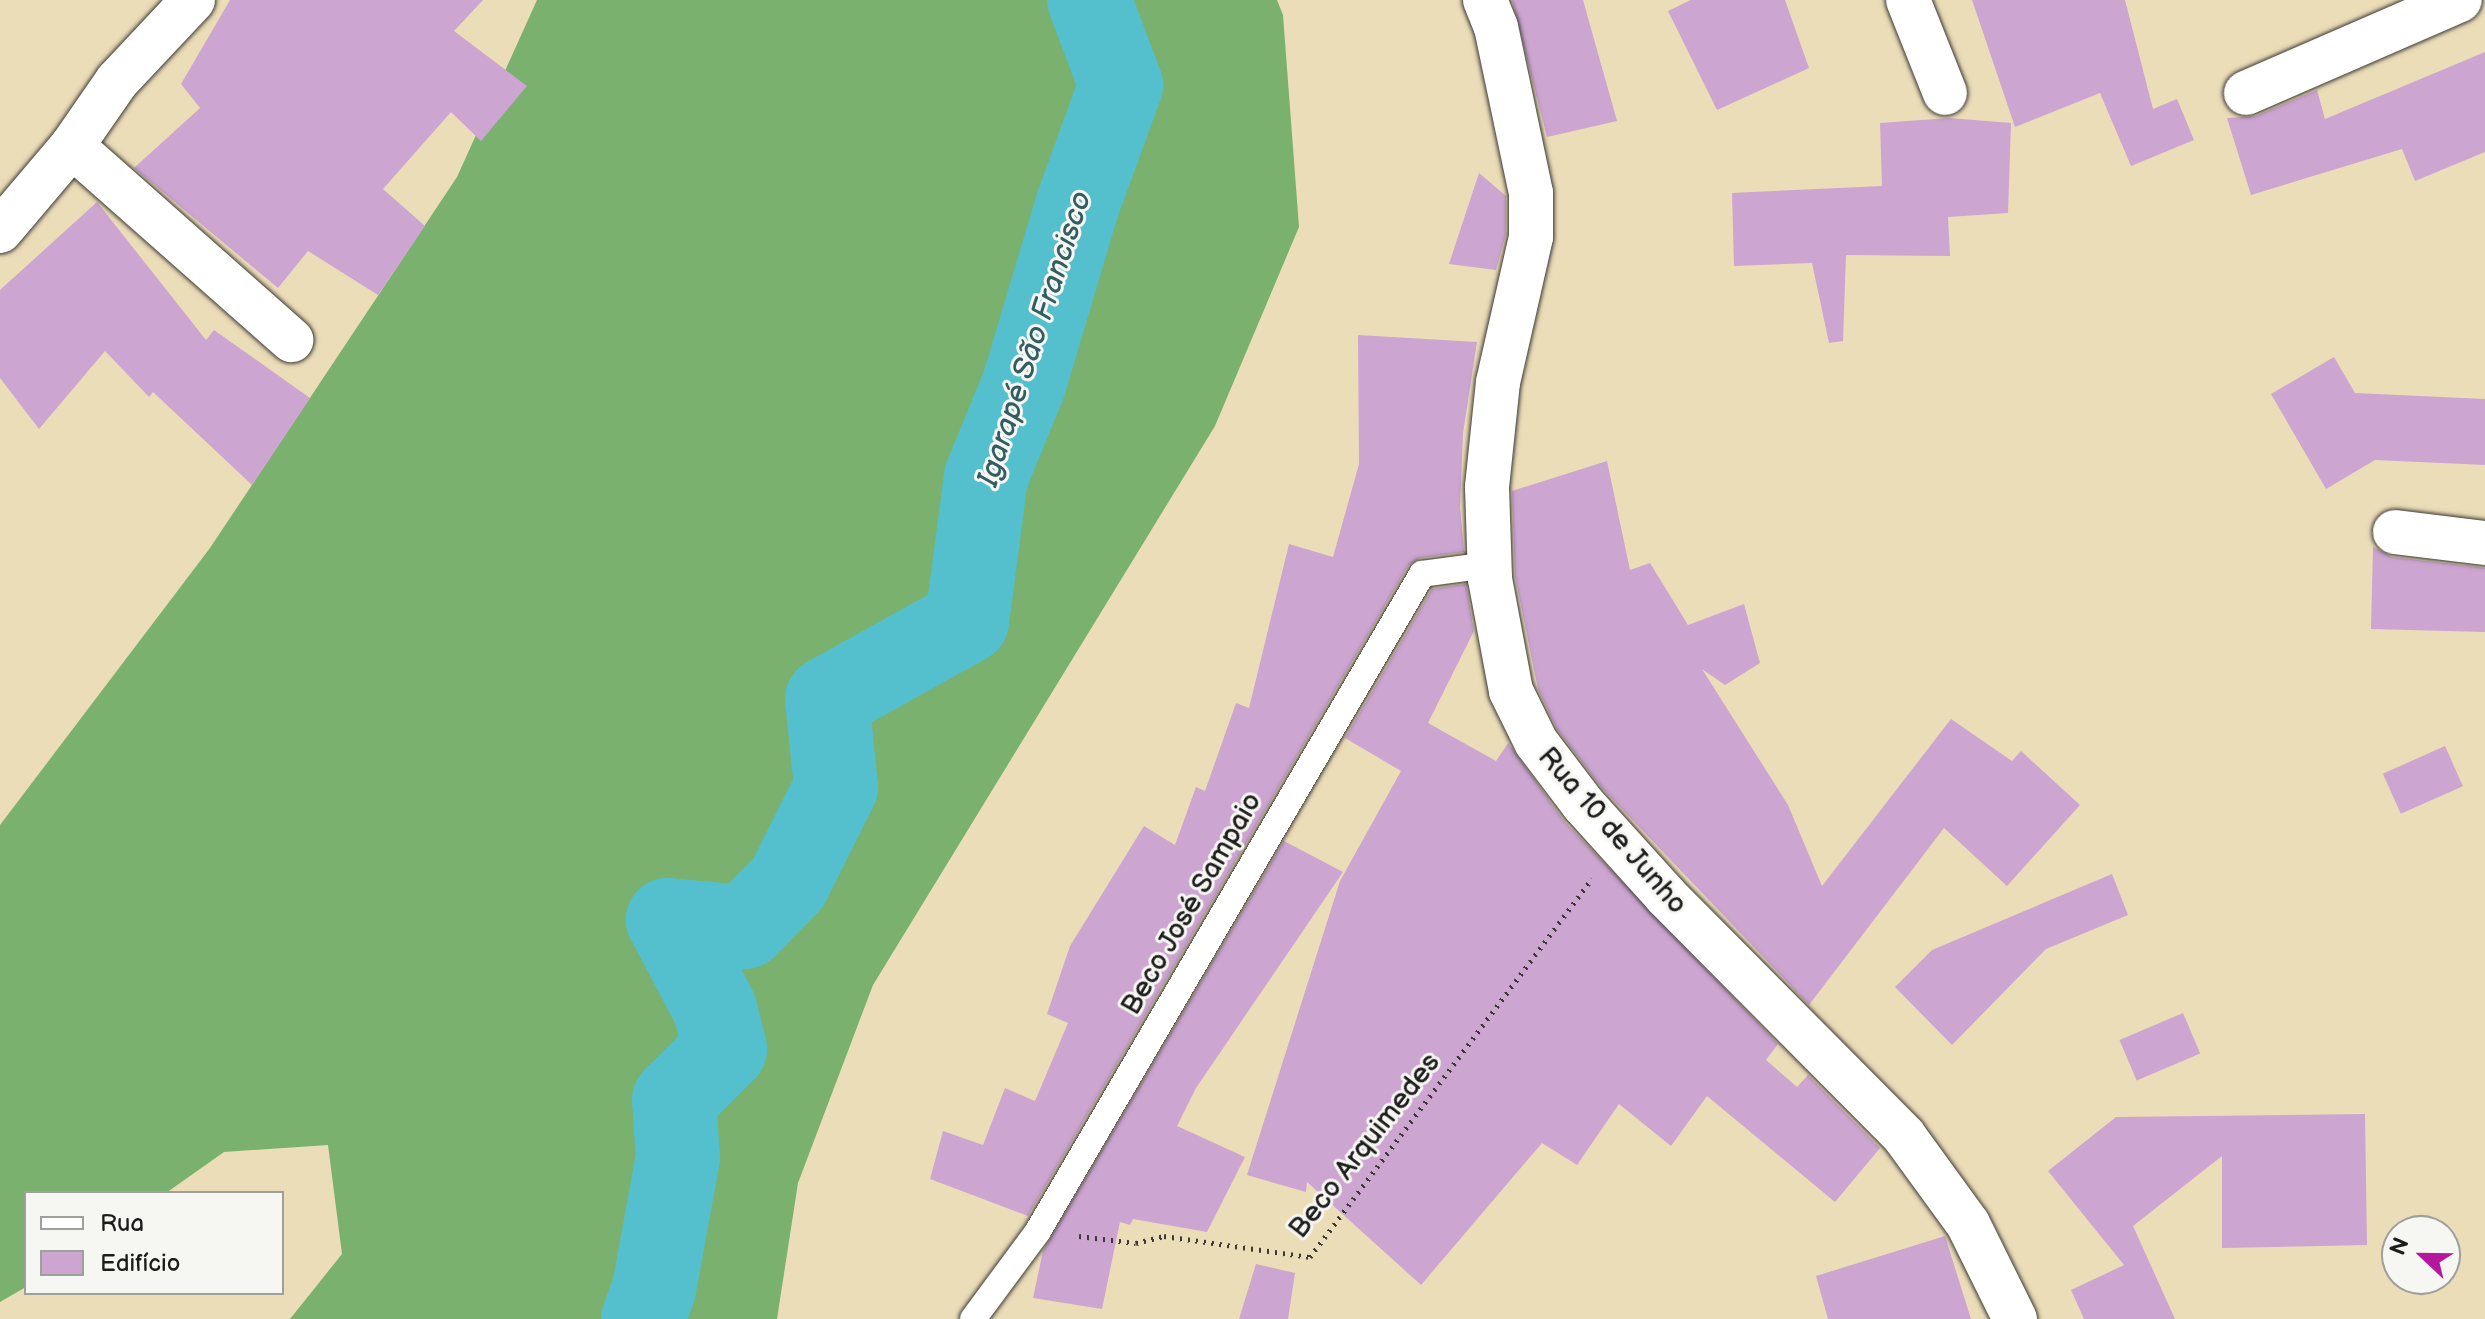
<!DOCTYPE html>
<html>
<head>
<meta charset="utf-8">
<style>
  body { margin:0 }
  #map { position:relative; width:2485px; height:1319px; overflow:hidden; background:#ecddb9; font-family:"Balsamiq Sans",sans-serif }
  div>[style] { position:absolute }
  .forest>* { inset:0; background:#7ab16e }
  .river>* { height:84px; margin:-42px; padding:0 42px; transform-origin:42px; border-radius:42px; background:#54c0cd }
  .building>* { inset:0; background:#cca5d1; transform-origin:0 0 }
  .path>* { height:5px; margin-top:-2.5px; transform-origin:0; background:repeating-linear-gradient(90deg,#3b3934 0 2px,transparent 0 8px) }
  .roads { filter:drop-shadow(0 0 2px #3b3934) drop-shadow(0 0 2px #3b3934) }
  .lane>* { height:26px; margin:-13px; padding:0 13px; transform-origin:13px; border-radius:13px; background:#fff }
  .street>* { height:44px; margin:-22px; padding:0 22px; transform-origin:22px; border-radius:22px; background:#fff }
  span { translate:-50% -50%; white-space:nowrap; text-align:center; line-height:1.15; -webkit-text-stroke:6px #f6f6f2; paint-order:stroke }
  .street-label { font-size:28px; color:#1c1c1c }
  .water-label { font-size:30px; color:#325e63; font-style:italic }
  .legend { position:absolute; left:24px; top:1191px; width:260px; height:104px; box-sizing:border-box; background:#f6f6f2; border:2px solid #9f9f9c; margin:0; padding:10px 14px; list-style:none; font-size:24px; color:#1c1c1c }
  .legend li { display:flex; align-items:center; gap:16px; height:40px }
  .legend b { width:40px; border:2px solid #9f9f9c }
  .north { position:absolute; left:2381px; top:1215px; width:80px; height:80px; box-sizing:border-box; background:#f6f6f2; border:2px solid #9f9f9c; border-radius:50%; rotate:292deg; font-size:22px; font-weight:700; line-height:32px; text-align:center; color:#1c1c1c }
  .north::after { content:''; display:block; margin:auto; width:28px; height:36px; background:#b5179e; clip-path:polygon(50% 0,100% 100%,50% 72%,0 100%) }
</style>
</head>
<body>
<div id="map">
  <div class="forest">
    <i style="clip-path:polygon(537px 0,1277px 0,1283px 15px,1299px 227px,1215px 426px,873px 985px,798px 1183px,777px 1319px,290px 1319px,342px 1254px,328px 1145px,224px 1152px,166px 1193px,26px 1193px,26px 1287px,0 1302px,0 825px,210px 548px,457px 177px)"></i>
  </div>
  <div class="river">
    <i style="left:643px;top:1319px;width:32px;rotate:-70deg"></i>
    <i style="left:654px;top:1289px;width:134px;rotate:-79.7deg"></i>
    <i style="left:678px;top:1157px;width:57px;rotate:-94deg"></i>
    <i style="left:674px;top:1100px;width:72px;rotate:-45deg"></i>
    <i style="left:725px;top:1049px;width:41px;rotate:-104deg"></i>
    <i style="left:715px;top:1009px;width:101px;rotate:-117.8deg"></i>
    <i style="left:668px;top:920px;width:77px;rotate:5.2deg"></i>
    <i style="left:745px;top:927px;width:62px;rotate:-45.7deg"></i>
    <i style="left:788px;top:883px;width:107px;rotate:-63.4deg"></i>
    <i style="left:836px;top:787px;width:88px;rotate:-95.8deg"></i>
    <i style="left:827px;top:699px;width:160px;rotate:-29.1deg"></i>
    <i style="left:967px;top:621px;width:145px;rotate:-82.5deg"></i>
    <i style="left:986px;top:477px;width:100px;rotate:-67.8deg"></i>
    <i style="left:1024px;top:384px;width:186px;rotate:-73.4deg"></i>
    <i style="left:1077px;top:206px;width:129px;rotate:-70deg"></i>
    <i style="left:1121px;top:85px;width:91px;rotate:-110.6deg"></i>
  </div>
  <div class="building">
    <i style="clip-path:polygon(230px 0,483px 0,454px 31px,527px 86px,481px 141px,451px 112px,383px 189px,425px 226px,378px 295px,308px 251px,278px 288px,134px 168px,200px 108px,181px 84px)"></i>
    <i style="clip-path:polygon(1512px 0,1583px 0,1617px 121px,1547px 137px)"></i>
    <i style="clip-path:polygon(1691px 0,1785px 0,1809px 68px,1717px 110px,1668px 11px)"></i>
    <i style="clip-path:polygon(1972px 0,2125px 0,2153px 109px,2177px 99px,2194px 140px,2131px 166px,2100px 93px,2015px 127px)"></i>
    <i style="clip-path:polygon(2485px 52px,2485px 152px,2415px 181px,2402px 149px,2251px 195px,2227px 118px,2256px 116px,2317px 90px,2325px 119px)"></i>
    <i style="clip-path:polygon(1949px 118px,2011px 123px,2008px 213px,1948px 217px,1950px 256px,1846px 255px,1843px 341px,1829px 343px,1812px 263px,1734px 266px,1732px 193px,1882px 186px,1880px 123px)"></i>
    <i style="clip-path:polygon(1479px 173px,1506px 196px,1506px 234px,1496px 270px,1449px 264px)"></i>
    <i style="clip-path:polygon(97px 202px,206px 340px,214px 330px,310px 398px,252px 485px,153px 392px,149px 397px,105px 351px,39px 429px,0 378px,0 290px)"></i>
    <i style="clip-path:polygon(1358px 335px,1477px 342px,1463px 433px,1460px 507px,1464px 552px,1420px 558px,1408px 566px,1028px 1216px,930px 1179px,943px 1131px,983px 1145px,1005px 1088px,1035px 1101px,1068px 1023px,1047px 1014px,1070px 946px,1144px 826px,1175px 845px,1196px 787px,1205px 791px,1236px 703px,1249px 708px,1289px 544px,1333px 557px,1359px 464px)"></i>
    <i style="clip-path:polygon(2334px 357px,2355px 393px,2485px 399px,2485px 465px,2375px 460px,2326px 489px,2271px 394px)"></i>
    <i style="clip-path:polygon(1607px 461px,1630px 570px,1650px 563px,1688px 625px,1744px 604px,1760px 663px,1725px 685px,1702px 669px,1788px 805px,1822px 886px,1951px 719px,2012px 761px,2021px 751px,2080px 805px,2007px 886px,1944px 828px,1809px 1005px,1602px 788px,1557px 729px,1538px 689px,1515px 576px,1512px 491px)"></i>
    <i style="clip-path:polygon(2373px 547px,2392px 557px,2485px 568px,2485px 632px,2371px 629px)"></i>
    <i style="clip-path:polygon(1466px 584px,1474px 631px,1428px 723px,1496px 761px,1508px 743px,1564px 821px,1778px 1044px,1766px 1060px,1797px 1087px,1808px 1075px,1880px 1148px,1835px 1202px,1707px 1096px,1671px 1146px,1619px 1104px,1577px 1165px,1542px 1143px,1421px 1285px,1307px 1182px,1306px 1192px,1247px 1175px,1340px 881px,1401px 771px,1345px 738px,1432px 589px)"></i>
    <i style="left:2445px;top:746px;width:44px;height:68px;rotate:66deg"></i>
    <i style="clip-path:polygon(1284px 841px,1343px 872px,1196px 1088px,1177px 1126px,1245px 1157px,1207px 1232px,1133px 1219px,1130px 1225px,1120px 1222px,1102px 1309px,1033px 1298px,1043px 1251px)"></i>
    <i style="clip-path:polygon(2112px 874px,2128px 915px,2046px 949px,1952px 1045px,1895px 987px,1932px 950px)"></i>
    <i style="left:2183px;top:1013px;width:44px;height:69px;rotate:67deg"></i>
    <i style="clip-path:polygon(2365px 1114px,2367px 1245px,2222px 1248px,2222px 1156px,2133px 1226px,2175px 1319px,2084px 1319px,2071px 1290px,2124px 1265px,2048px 1171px,2116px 1117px)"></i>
    <i style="clip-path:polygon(1945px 1236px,1971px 1319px,1828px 1319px,1816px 1276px)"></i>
    <i style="clip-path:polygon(1256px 1264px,1295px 1273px,1288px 1319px,1239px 1319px)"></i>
  </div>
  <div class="path">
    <i style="left:1079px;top:1236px;width:57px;rotate:7deg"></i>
    <i style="left:1136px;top:1243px;width:29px;rotate:-14deg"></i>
    <i style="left:1164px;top:1236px;width:148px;rotate:8.2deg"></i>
    <i style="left:1310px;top:1257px;width:472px;rotate:-53.3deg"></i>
  </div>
  <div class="roads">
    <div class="lane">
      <i style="left:973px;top:1319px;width:109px;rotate:-53.5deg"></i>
      <i style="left:1038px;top:1231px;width:761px;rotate:-59.69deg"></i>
      <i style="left:1422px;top:574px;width:68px;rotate:-7.7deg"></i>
    </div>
    <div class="street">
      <i style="left:1485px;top:0;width:29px;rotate:68deg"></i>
      <i style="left:1496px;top:27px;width:170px;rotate:78.1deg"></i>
      <i style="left:1531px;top:193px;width:44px;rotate:90deg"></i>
      <i style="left:1531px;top:237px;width:149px;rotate:102.8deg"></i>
      <i style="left:1498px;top:382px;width:106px;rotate:96deg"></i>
      <i style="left:1487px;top:487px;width:92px;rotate:88.1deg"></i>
      <i style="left:1490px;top:579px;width:114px;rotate:79.4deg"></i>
      <i style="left:1511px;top:691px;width:57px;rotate:63.9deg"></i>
      <i style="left:1536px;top:742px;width:78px;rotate:52.8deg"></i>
      <i style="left:1583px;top:804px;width:124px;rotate:47.9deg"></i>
      <i style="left:1666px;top:896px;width:338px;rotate:45.2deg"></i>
      <i style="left:1904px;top:1136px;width:109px;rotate:54deg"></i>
      <i style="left:1968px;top:1224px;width:106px;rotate:63.7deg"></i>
      <i style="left:1908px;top:0;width:100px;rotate:68.3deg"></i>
      <i style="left:2246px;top:93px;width:233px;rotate:-23.5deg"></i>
      <i style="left:72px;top:146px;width:293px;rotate:41.5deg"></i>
      <i style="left:0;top:231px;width:111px;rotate:-49.7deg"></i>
      <i style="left:72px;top:146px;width:79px;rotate:-55.3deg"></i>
      <i style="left:117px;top:81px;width:111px;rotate:-46.8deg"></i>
      <i style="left:2395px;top:532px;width:91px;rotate:7deg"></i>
    </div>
  </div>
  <div class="street-label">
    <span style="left:1612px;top:831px;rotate:49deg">Rua 10 de Junho</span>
    <span style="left:1192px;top:904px;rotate:-60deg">Beco José Sampaio</span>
    <span style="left:1365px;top:1146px;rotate:-52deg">Beco Arquimedes</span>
  </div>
  <div class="water-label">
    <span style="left:1035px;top:339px;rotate:-72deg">Igarapé São Francisco</span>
  </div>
  <ul class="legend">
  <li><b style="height:10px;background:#fff"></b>Rua</li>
  <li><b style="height:22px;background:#cca5d1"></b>Edifício</li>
  </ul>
  <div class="north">N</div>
</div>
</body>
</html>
